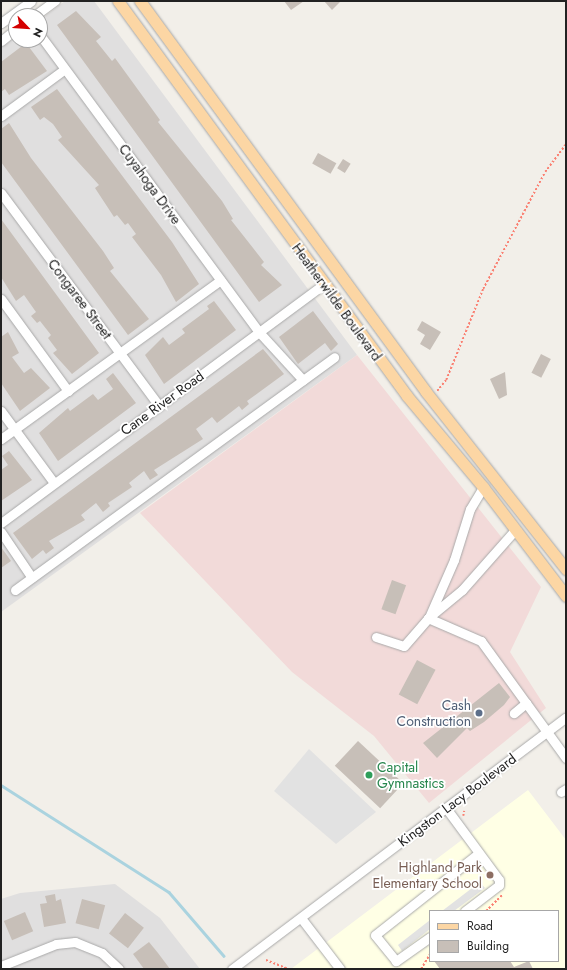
<!DOCTYPE html>
<html>
<head>
<meta charset="utf-8">
<style>
  body { margin:0 }
  #map { position:relative; width:567px; height:970px; overflow:hidden; background:#f2efe9; font-family:Jost,sans-serif }
  div>[style] { position:absolute }
  .residential>* { inset:0; background:#e0dfdf }
  .commercial>* { inset:0; background:#f2dad9 }
  .education>* { inset:0; background:#ffffe5 }
  .parking>* { inset:0; background:#e2e2e2 }
  .stream>* { height:2.5px; margin:-1.25px; padding:0 1.25px; transform-origin:1.25px; border-radius:1.25px; background:#aad3df }
  .building>* { inset:0; background:#c7bfb8; transform-origin:0 0 }
  .path>* { height:1.5px; margin-top:-0.75px; transform-origin:0; background:repeating-linear-gradient(90deg,#fa8072 0 2px,transparent 0 4px) }
  .roads { filter:drop-shadow(0 0 1px #a9a9a9) drop-shadow(0 0 1px #a9a9a9) }
  .minor>* { height:9px; margin:-4.5px; padding:0 4.5px; transform-origin:4.5px; border-radius:4.5px; background:#fff }
  .major>* { height:11px; margin:-5.5px; padding:0 5.5px; transform-origin:5.5px; border-radius:5.5px; background:#fcd6a4 }
  .dots>* { width:11px; height:11px; translate:-50% -50%; box-sizing:border-box; border:2px solid #fff; border-radius:50% }
  span { translate:-50% -50%; white-space:nowrap; text-align:center; line-height:1.15; -webkit-text-stroke:3.5px #fff; paint-order:stroke }
  .street-label { font-size:14px; color:#222 }
  .service-label { font-size:14px; color:#4e5e75 }
  .right { translate:-100% -50%; text-align:right }
  .leisure-label { font-size:14px; color:#27864d }
  .left { translate:0 -50%; text-align:left }
  .education-label { font-size:14px; color:#785e54 }
  .frame { position:absolute; inset:0; border:2px solid #222; pointer-events:none }
  .legend { position:absolute; left:429px; top:910px; width:130px; height:52px; box-sizing:border-box; background:#fff; border:1px solid #a7a7a7; margin:0; padding:5px 7px; list-style:none; font-size:12px; color:#222 }
  .legend li { display:flex; align-items:center; gap:8px; height:20px }
  .legend b { width:20px; border:1px solid #a7a7a7 }
  .north { position:absolute; left:8px; top:8px; width:40px; height:40px; box-sizing:border-box; background:#fff; border:1px solid #a7a7a7; border-radius:50%; rotate:115deg; font-size:11px; font-weight:700; line-height:16px; text-align:center; color:#222 }
  .north::after { content:''; display:block; margin:auto; width:14px; height:18px; background:#d40000; clip-path:polygon(50% 0,100% 100%,50% 72%,0 100%) }
</style>
</head>
<body>
<div id="map">
  <div class="residential">
    <i style="clip-path:polygon(65px 1px,94px 1px,357px 355px,1px 612px,1px 48px,16px 37px,16px 40px,40px 40px,40px 20px)"></i>
    <i style="clip-path:polygon(115px 884px,160px 918px,200px 969px,1px 969px,1px 899px,20px 893px)"></i>
  </div>
  <div class="commercial">
    <i style="clip-path:polygon(357px 355px,541px 587px,510px 652px,546px 708px,429px 803px,374px 736px,292px 672px,140px 513px)"></i>
  </div>
  <div class="education">
    <i style="clip-path:polygon(evenodd,528px 790px,566px 840px,566px 969px,291px 969px,528px 790px,430px 911px,558px 911px,558px 961px,430px 961px,430px 911px)"></i>
  </div>
  <div class="parking">
    <i style="clip-path:polygon(309px 749px,376px 812px,336px 844px,274px 791px)"></i>
    <i style="clip-path:polygon(480px 882px,485px 888px,454px 911px,442px 911px)"></i>
    <i style="clip-path:polygon(430px 920px,430px 929px,402px 951px,398px 945px)"></i>
  </div>
  <div class="stream">
    <i style="left:1px;top:785px;width:199px;rotate:32.5deg"></i>
    <i style="left:169px;top:892px;width:84px;rotate:49.3deg"></i>
  </div>
  <div class="building">
    <i style="clip-path:polygon(284px 1px,304px 1px,291px 10px)"></i>
    <i style="clip-path:polygon(324px 1px,341px 1px,332px 10px)"></i>
    <i style="clip-path:polygon(76px 11px,101px 37px,96px 41px,112px 61px,115px 58px,160px 120px,158px 122px,222px 201px,233px 219px,231px 220px,264px 262px,261px 265px,282px 285px,259px 302px,57px 25px)"></i>
    <i style="clip-path:polygon(26px 43px,47px 71px,9px 95px,5px 89px,1px 92px,1px 62px)"></i>
    <i style="clip-path:polygon(57px 89px,172px 242px,199px 284px,176px 302px,161px 275px,132px 237px,136px 234px,128px 223px,125px 225px,117px 215px,114px 217px,95px 188px,99px 185px,58px 140px,62px 137px,53px 124px,44px 117px,40px 120px,31px 107px)"></i>
    <i style="clip-path:polygon(9px 123px,31px 158px,103px 251px,114px 268px,110px 271px,149px 319px,128px 335px,1px 162px,1px 129px)"></i>
    <i style="left:318px;top:153px;width:21px;height:12px;rotate:29deg"></i>
    <i style="left:343px;top:159px;width:9px;height:11px;rotate:32deg"></i>
    <i style="clip-path:polygon(1px 219px,99px 353px,72px 374px,53px 353px,57px 350px,48px 338px,51px 335px,40px 321px,37px 323px,31px 316px,36px 312px,24px 295px,16px 301px,1px 277px)"></i>
    <i style="clip-path:polygon(214px 301px,236px 330px,164px 384px,145px 355px,163px 337px,169px 345px,185px 333px,182px 329px,209px 309px,207px 306px)"></i>
    <i style="clip-path:polygon(313px 311px,338px 344px,331px 351px,325px 343px,298px 364px,279px 337px)"></i>
    <i style="clip-path:polygon(422px 321px,441px 332px,430px 350px,420px 344px,425px 335px,417px 330px)"></i>
    <i style="clip-path:polygon(8px 332px,19px 353px,12px 357px,24px 373px,31px 368px,50px 388px,20px 411px,1px 383px,1px 337px)"></i>
    <i style="clip-path:polygon(263px 349px,284px 374px,247px 401px,249px 404px,242px 410px,239px 406px,217px 423px,212px 417px,196px 429px,203px 439px,154px 470px,158px 475px,150px 480px,144px 471px,129px 483px,132px 487px,108px 503px,110px 506px,103px 512px,96px 503px,81px 515px,85px 520px,49px 541px,54px 548px,46px 554px,43px 550px,32px 559px,13px 533px)"></i>
    <i style="left:541px;top:354px;width:11px;height:21px;rotate:27deg"></i>
    <i style="clip-path:polygon(505px 372px,507px 395px,499px 399px,490px 379px)"></i>
    <i style="clip-path:polygon(113px 373px,136px 403px,58px 461px,39px 433px,68px 408px,70px 411px,93px 394px,98px 400px,113px 389px,106px 379px)"></i>
    <i style="clip-path:polygon(9px 451px,32px 480px,1px 501px,1px 470px,8px 465px,2px 456px)"></i>
    <i style="clip-path:polygon(1px 547px,11px 561px,1px 568px)"></i>
    <i style="left:392px;top:580px;width:15px;height:31px;rotate:20deg"></i>
    <i style="left:417px;top:660px;width:21px;height:39px;rotate:28deg"></i>
    <i style="clip-path:polygon(499px 683px,510px 697px,504px 705px,484px 722px,470px 731px,467px 728px,437px 758px,423px 743px)"></i>
    <i style="left:358px;top:741px;width:62px;height:34px;rotate:43deg"></i>
    <i style="clip-path:polygon(55px 894px,56px 901px,61px 899px,66px 923px,44px 927px,40px 904px,47px 903px,45px 896px)"></i>
    <i style="left:82px;top:899px;width:24px;height:25px;rotate:15deg"></i>
    <i style="left:25px;top:912px;width:21px;height:23px;rotate:67deg"></i>
    <i style="left:125px;top:913px;width:24px;height:26px;rotate:38deg"></i>
    <i style="clip-path:polygon(149px 942px,158px 953px,170px 969px,144px 969px,133px 954px)"></i>
    <i style="clip-path:polygon(434px 961px,510px 961px,514px 967px,529px 961px,533px 969px,440px 969px)"></i>
  </div>
  <div class="path">
    <i style="left:437px;top:391px;width:14px;rotate:-51deg"></i>
    <i style="left:446px;top:380px;width:98px;rotate:-67.9deg"></i>
    <i style="left:483px;top:289px;width:132px;rotate:-62.1deg"></i>
    <i style="left:545px;top:172px;width:35px;rotate:-53deg"></i>
    <i style="left:463px;top:816px;width:5px;rotate:-79deg"></i>
    <i style="left:486px;top:911px;width:24px;rotate:-45deg"></i>
    <i style="left:266px;top:960px;width:24px;rotate:22deg"></i>
    <i style="left:421px;top:969px;width:17px;rotate:-59deg"></i>
  </div>
  <div class="roads">
    <div class="minor">
      <i style="left:34px;top:16px;width:26px;rotate:-36deg"></i>
      <i style="left:1px;top:23px;width:37px;rotate:-36deg"></i>
      <i style="left:40px;top:35px;width:369px;rotate:53.6deg"></i>
      <i style="left:259px;top:332px;width:65px;rotate:47.5deg"></i>
      <i style="left:1px;top:41px;width:19px;rotate:-39deg"></i>
      <i style="left:1px;top:116px;width:79px;rotate:-36.3deg"></i>
      <i style="left:1px;top:193px;width:265px;rotate:53.4deg"></i>
      <i style="left:1px;top:299px;width:114px;rotate:53.9deg"></i>
      <i style="left:1px;top:411px;width:89px;rotate:53.6deg"></i>
      <i style="left:1px;top:439px;width:271px;rotate:-35.9deg"></i>
      <i style="left:1px;top:523px;width:402px;rotate:-36.5deg"></i>
      <i style="left:1px;top:532px;width:55px;rotate:56deg"></i>
      <i style="left:15px;top:590px;width:395px;rotate:-36.1deg"></i>
      <i style="left:430px;top:615px;width:60px;rotate:-66.4deg"></i>
      <i style="left:454px;top:560px;width:53px;rotate:-72.6deg"></i>
      <i style="left:470px;top:509px;width:26px;rotate:-59deg"></i>
      <i style="left:428px;top:618px;width:58px;rotate:23.5deg"></i>
      <i style="left:481px;top:641px;width:77px;rotate:54deg"></i>
      <i style="left:526px;top:703px;width:16px;rotate:140deg"></i>
      <i style="left:376px;top:637px;width:29px;rotate:18deg"></i>
      <i style="left:404px;top:646px;width:37px;rotate:-49deg"></i>
      <i style="left:428px;top:618px;width:44px;rotate:-39.5deg"></i>
      <i style="left:462px;top:590px;width:80px;rotate:-48.5deg"></i>
      <i style="left:526px;top:703px;width:68px;rotate:54deg"></i>
      <i style="left:561px;top:792px;width:6px;rotate:-31deg"></i>
      <i style="left:446px;top:808px;width:89px;rotate:53.6deg"></i>
      <i style="left:499px;top:880px;width:5px;rotate:90deg"></i>
      <i style="left:499px;top:885px;width:43px;rotate:142.6deg"></i>
      <i style="left:301px;top:918px;width:64px;rotate:52.6deg"></i>
      <i style="left:430px;top:937px;width:42px;rotate:144.8deg"></i>
      <i style="left:396px;top:961px;width:33px;rotate:-129deg"></i>
      <i style="left:375px;top:935px;width:132px;rotate:-38.3deg"></i>
      <i style="left:1px;top:966px;width:59px;rotate:-21.8deg"></i>
      <i style="left:56px;top:944px;width:19px;rotate:-6deg"></i>
      <i style="left:75px;top:942px;width:29px;rotate:22deg"></i>
      <i style="left:102px;top:953px;width:23px;rotate:43deg"></i>
      <i style="left:232px;top:969px;width:418px;rotate:-37deg"></i>
    </div>
    <div class="major">
      <i style="left:118px;top:1px;width:489px;rotate:53.8deg"></i>
      <i style="left:407px;top:396px;width:119px;rotate:50.1deg"></i>
      <i style="left:483px;top:487px;width:137px;rotate:52.7deg"></i>
      <i style="left:140px;top:1px;width:484px;rotate:53.8deg"></i>
      <i style="left:426px;top:392px;width:226px;rotate:51.7deg"></i>
    </div>
  </div>
  <div class="dots">
    <i style="left:479px;top:713px;background:#5c6f8a"></i>
    <i style="left:369px;top:775px;background:#2e9e5b"></i>
    <i style="left:490px;top:875px;background:#8d6e63"></i>
  </div>
  <div class="street-label">
    <span style="left:150px;top:184px;rotate:54deg">Cuyahoga Drive</span>
    <span style="left:80px;top:299px;rotate:53deg">Congaree Street</span>
    <span style="left:337px;top:302px;rotate:54deg">Heatherwilde Boulevard</span>
    <span style="left:162px;top:403px;rotate:-36deg">Cane River Road</span>
    <span style="left:457px;top:800px;rotate:-37deg">Kingston Lacy Boulevard</span>
  </div>
  <div class="service-label">
    <span class="right" style="left:471px;top:713px">Cash<br>Construction</span>
  </div>
  <div class="leisure-label">
    <span class="left" style="left:377px;top:775px">Capital<br>Gymnastics</span>
  </div>
  <div class="education-label">
    <span class="right" style="left:482px;top:875px">Highland Park<br>Elementary School</span>
  </div>
  <div class="frame"></div>
  <ul class="legend">
  <li><b style="height:5px;background:#fcd6a4"></b>Road</li>
  <li><b style="height:11px;background:#c7bfb8"></b>Building</li>
  </ul>
  <div class="north">N</div>
</div>
</body>
</html>
